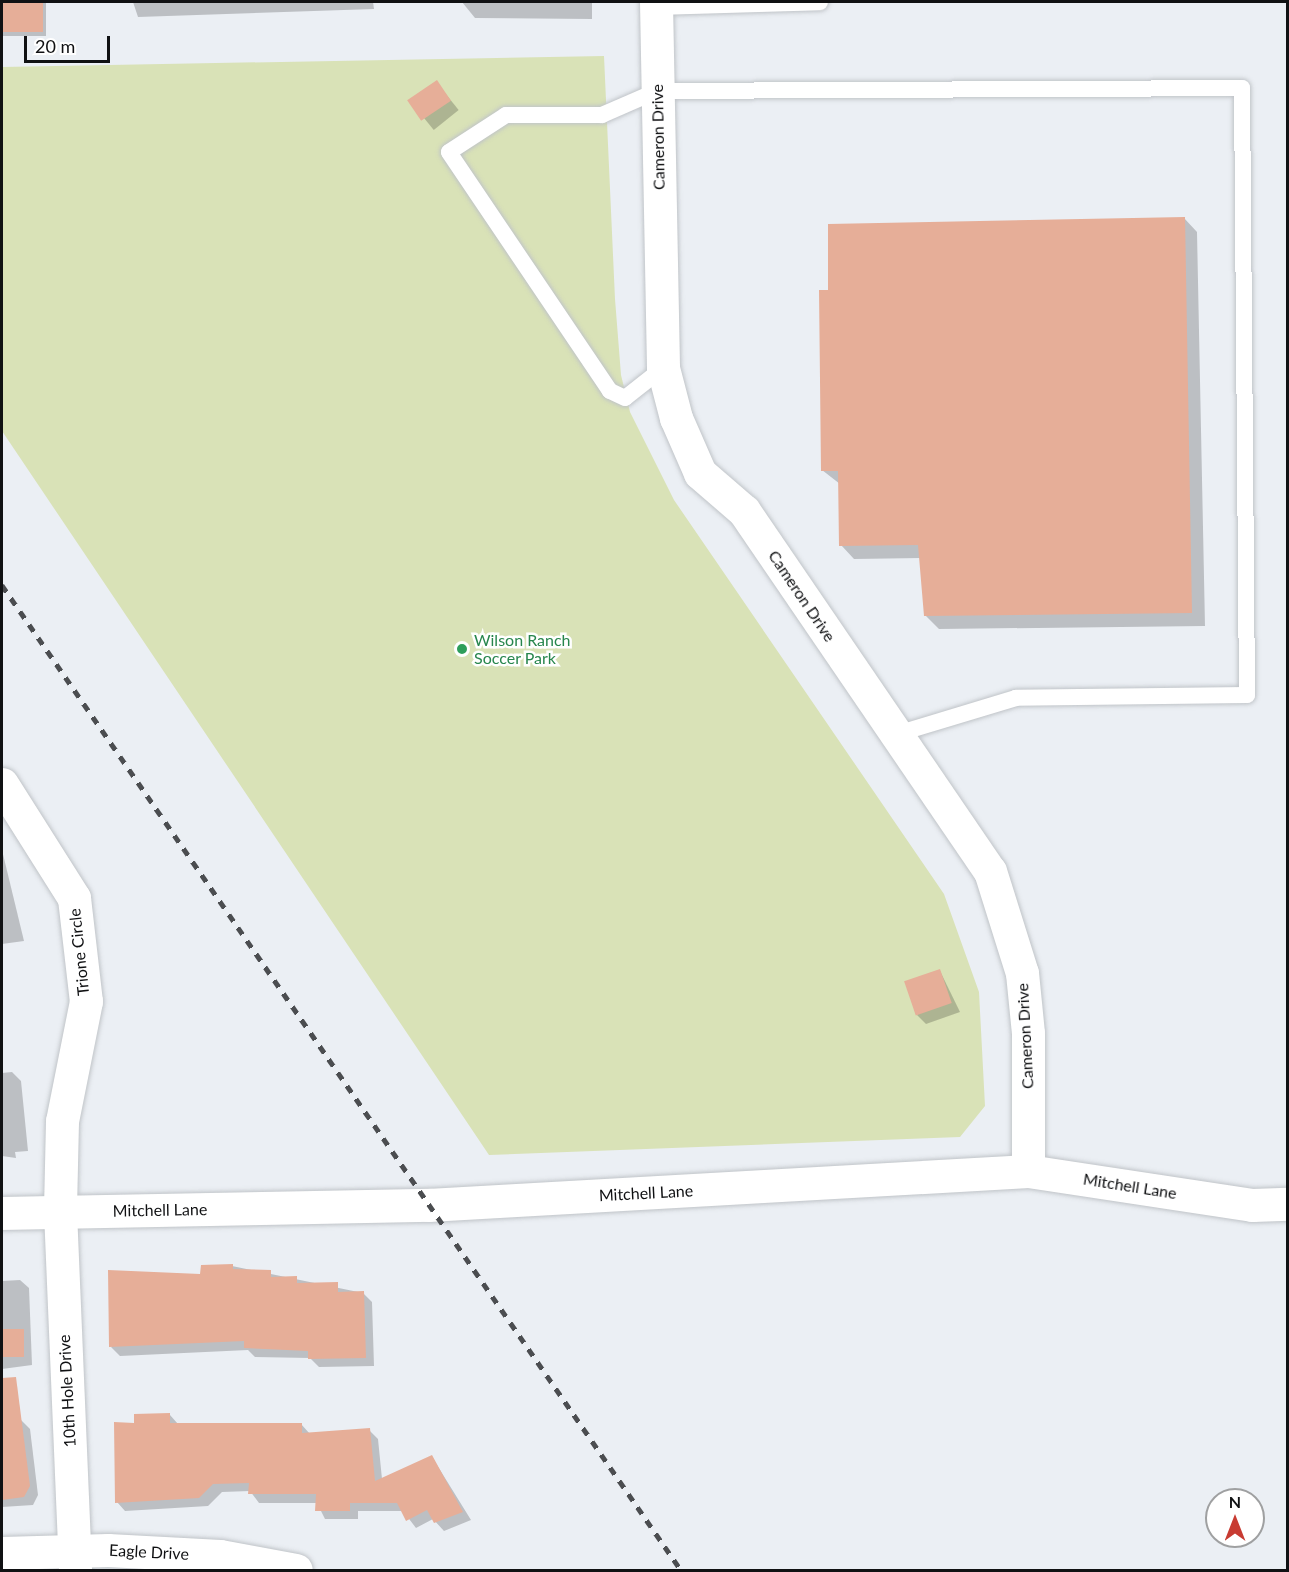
<!DOCTYPE html>
<html>
<head>
<meta charset="utf-8">
<style>
  body { margin:0 }
  #map { position:relative; width:1289px; height:1572px; overflow:hidden; background:#ebeff4; font-family:Lato,sans-serif }
  div>[style] { position:absolute }
  .green>* { inset:0; background:#d9e2b7 }
  .shadow>* { inset:0; background:#0003; transform-origin:0 0 }
  .building>* { inset:0; background:#e6ae98; transform-origin:0 0 }
  .roads { filter:drop-shadow(0 0 2px #c0c4c8) drop-shadow(0 0 2px #c0c4c8) }
  .service>* { height:16px; margin:-8px; padding:0 8px; transform-origin:8px; border-radius:8px; background:#fff }
  .minor>* { height:33px; margin:-16.5px; padding:0 16.5px; transform-origin:16.5px; border-radius:16.5px; background:#fff }
  .rail>* { height:4.5px; margin-top:-2.25px; transform-origin:0; background:repeating-linear-gradient(90deg,#4b4d50 0 8px,transparent 0 16px) }
  .dots>* { width:16px; height:16px; translate:-50% -50%; box-sizing:border-box; border:3px solid #fff; border-radius:50% }
  span { translate:-50% -50%; white-space:nowrap; text-align:center; line-height:1.15; -webkit-text-stroke:5px #fff; paint-order:stroke }
  .street-label { font-size:16px; color:#101113 }
  .leisure-label { font-size:16px; color:#27864d }
  .left { translate:0 -50%; text-align:left }
  .frame { position:absolute; inset:0; border:3px solid #101113; pointer-events:none }
  .north { position:absolute; left:1205px; top:1488px; width:60px; height:60px; box-sizing:border-box; background:#fff; border:2px solid #9fa0a1; border-radius:50%; rotate:0deg; font-size:16px; font-weight:700; line-height:24px; text-align:center; color:#101113 }
  .north::after { content:''; display:block; margin:auto; width:21px; height:27px; background:#c83b32; clip-path:polygon(50% 0,100% 100%,50% 72%,0 100%) }
  .scale { position:absolute; left:24px; top:36px; width:86px; height:27px; box-sizing:border-box; border:3px solid #101113; border-top:0; padding-left:8px; font-size:18px; line-height:21px; white-space:nowrap; color:#101113; -webkit-text-stroke:4px #fff; paint-order:stroke }
</style>
</head>
<body>
<div id="map">
  <div class="green">
    <i style="clip-path:polygon(604px 56px,615px 299px,621px 375px,630px 412px,674px 500px,944px 894px,979px 992px,985px 1106px,960px 1137px,489px 1155px,2px 431px,2px 67px)"></i>
  </div>
  <div class="shadow">
    <i style="left:2px;top:2px;width:44px;height:34px"></i>
    <i style="clip-path:polygon(133px 2px,373px 2px,374px 9px,138px 17px)"></i>
    <i style="clip-path:polygon(462px 2px,592px 2px,592px 19px,475px 18px)"></i>
    <i style="left:436px;top:82px;width:36px;height:32px;rotate:51deg"></i>
    <i style="clip-path:polygon(1184px 218px,1197px 232px,1205px 626px,939px 629px,925px 615px,921px 558px,854px 559px,841px 545px,840px 484px,822px 470px)"></i>
    <i style="clip-path:polygon(2px 850px,24px 941px,2px 944px)"></i>
    <i style="clip-path:polygon(940px 971px,960px 1012px,926px 1024px,917px 1015px)"></i>
    <i style="clip-path:polygon(12px 1072px,21px 1081px,28px 1151px,15px 1152px,16px 1158px,2px 1156px,2px 1073px)"></i>
    <i style="clip-path:polygon(232px 1266px,363px 1293px,372px 1302px,374px 1366px,319px 1367px,310px 1358px,255px 1357px,248px 1350px,120px 1356px,111px 1347px,201px 1276px)"></i>
    <i style="clip-path:polygon(20px 1280px,29px 1288px,32px 1365px,2px 1369px,2px 1281px)"></i>
    <i style="clip-path:polygon(170px 1415px,178px 1424px,301px 1424px,310px 1434px,369px 1430px,378px 1439px,382px 1479px,432px 1457px,471px 1520px,444px 1531px,433px 1519px,416px 1528px,403px 1511px,358px 1511px,358px 1519px,325px 1519px,317px 1503px,259px 1503px,250px 1491px,222px 1492px,208px 1506px,125px 1511px,117px 1502px,136px 1425px)"></i>
    <i style="clip-path:polygon(21px 1420px,30px 1429px,38px 1495px,33px 1505px,2px 1507px,2px 1422px)"></i>
  </div>
  <div class="building">
    <i style="left:2px;top:2px;width:41px;height:30px"></i>
    <i style="left:437px;top:80px;width:25px;height:36px;rotate:56deg"></i>
    <i style="clip-path:polygon(1185px 217px,1192px 613px,924px 616px,918px 545px,839px 546px,838px 471px,821px 471px,819px 290px,828px 290px,828px 224px)"></i>
    <i style="left:940px;top:969px;width:36px;height:38px;rotate:71deg"></i>
    <i style="clip-path:polygon(233px 1264px,233px 1269px,271px 1270px,271px 1277px,297px 1276px,297px 1283px,338px 1282px,338px 1292px,364px 1291px,366px 1358px,308px 1359px,308px 1351px,244px 1348px,244px 1341px,109px 1347px,108px 1270px,200px 1274px,201px 1265px)"></i>
    <i style="left:2px;top:1329px;width:22px;height:28px"></i>
    <i style="clip-path:polygon(16px 1377px,30px 1486px,24px 1497px,2px 1500px,2px 1378px)"></i>
    <i style="clip-path:polygon(170px 1413px,170px 1423px,302px 1423px,302px 1433px,370px 1428px,375px 1481px,432px 1455px,463px 1512px,434px 1523px,427px 1510px,406px 1521px,397px 1503px,350px 1503px,350px 1511px,315px 1511px,316px 1494px,248px 1494px,249px 1483px,213px 1484px,199px 1498px,115px 1503px,114px 1422px,134px 1423px,134px 1414px)"></i>
  </div>
  <div class="roads">
    <div class="service">
      <i style="left:656px;top:7px;width:164px;rotate:-1.7deg"></i>
      <i style="left:663px;top:368px;width:48px;rotate:141.7deg"></i>
      <i style="left:625px;top:398px;width:17px;rotate:-155deg"></i>
      <i style="left:610px;top:391px;width:288px;rotate:-124deg"></i>
      <i style="left:449px;top:152px;width:68px;rotate:-33deg"></i>
      <i style="left:506px;top:115px;width:96px"></i>
      <i style="left:602px;top:115px;width:60px;rotate:-23.6deg"></i>
      <i style="left:657px;top:91px;width:585px;rotate:-0.29deg"></i>
      <i style="left:1242px;top:88px;width:607px;rotate:89.53deg"></i>
      <i style="left:1247px;top:695px;width:231px;rotate:179.3deg"></i>
      <i style="left:1016px;top:698px;width:124px;rotate:163.2deg"></i>
    </div>
    <div class="minor">
      <i style="left:656px;top:2px;width:366px;rotate:88.9deg"></i>
      <i style="left:663px;top:368px;width:52px;rotate:75.4deg"></i>
      <i style="left:676px;top:418px;width:60px;rotate:66.4deg"></i>
      <i style="left:700px;top:473px;width:58px;rotate:40.8deg"></i>
      <i style="left:744px;top:511px;width:436px;rotate:55.7deg"></i>
      <i style="left:990px;top:871px;width:107px;rotate:72.6deg"></i>
      <i style="left:1022px;top:973px;width:60px;rotate:84.3deg"></i>
      <i style="left:1028px;top:1033px;width:138px;rotate:90deg"></i>
      <i style="left:2px;top:784px;width:135px;rotate:57.7deg"></i>
      <i style="left:74px;top:898px;width:104px;rotate:83.4deg"></i>
      <i style="left:86px;top:1001px;width:122px;rotate:101.3deg"></i>
      <i style="left:62px;top:1121px;width:90px;rotate:91.3deg"></i>
      <i style="left:60px;top:1211px;width:359px;rotate:87.6deg"></i>
      <i style="left:2px;top:1213px;width:426px;rotate:-1.1deg"></i>
      <i style="left:428px;top:1205px;width:601px;rotate:-3.24deg"></i>
      <i style="left:1028px;top:1171px;width:227px;rotate:8.6deg"></i>
      <i style="left:1252px;top:1205px;width:36px;rotate:-2deg"></i>
      <i style="left:2px;top:1553px;width:106px;rotate:-1.6deg"></i>
      <i style="left:108px;top:1550px;width:112px;rotate:3.1deg"></i>
      <i style="left:220px;top:1556px;width:77px;rotate:10.4deg"></i>
    </div>
  </div>
  <div class="rail">
    <i style="left:2px;top:585px;width:1196px;rotate:55.42deg"></i>
  </div>
  <div class="dots">
    <i style="left:462px;top:649px;background:#2e9e5b"></i>
  </div>
  <div class="street-label">
    <span style="left:658px;top:137px;rotate:-91deg">Cameron Drive</span>
    <span style="left:802px;top:596px;rotate:56deg">Cameron Drive</span>
    <span style="left:79px;top:952px;rotate:-96deg">Trione Circle</span>
    <span style="left:1025px;top:1036px;rotate:-93deg">Cameron Drive</span>
    <span style="left:1130px;top:1186px;rotate:9deg">Mitchell Lane</span>
    <span style="left:646px;top:1193px;rotate:-3deg">Mitchell Lane</span>
    <span style="left:160px;top:1210px;rotate:-1deg">Mitchell Lane</span>
    <span style="left:67px;top:1391px;rotate:-93deg">10th Hole Drive</span>
    <span style="left:149px;top:1552px;rotate:3deg">Eagle Drive</span>
  </div>
  <div class="leisure-label">
    <span class="left" style="left:474px;top:649px">Wilson Ranch<br>Soccer Park</span>
  </div>
  <div class="frame"></div>
  <div class="north">N</div>
  <div class="scale">20 m</div>
</div>
</body>
</html>
